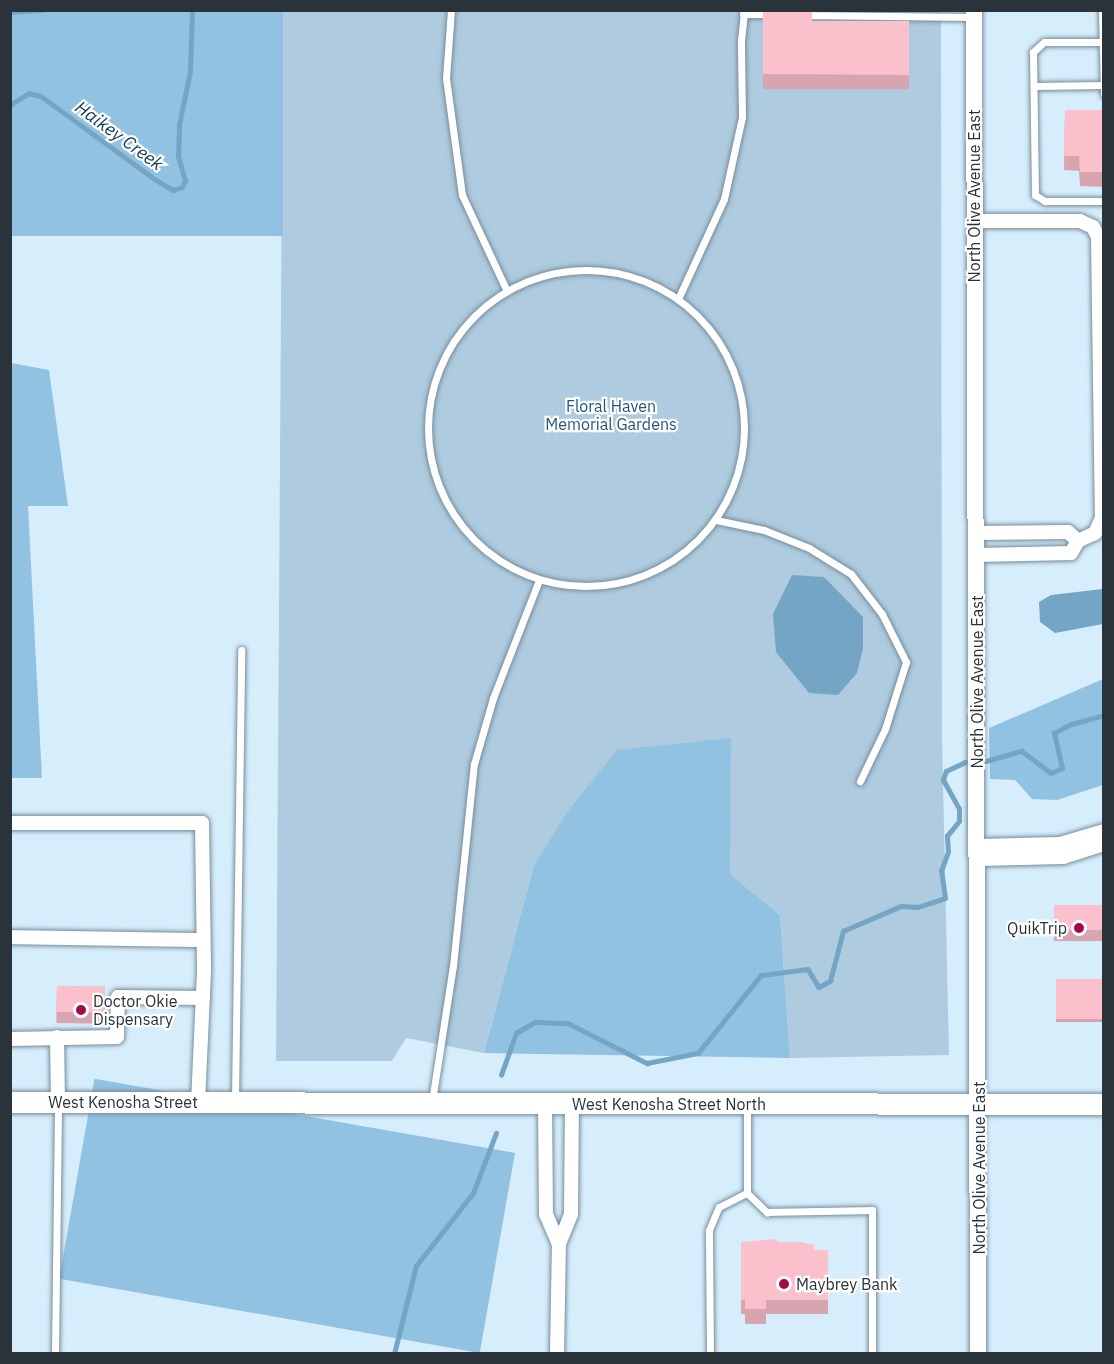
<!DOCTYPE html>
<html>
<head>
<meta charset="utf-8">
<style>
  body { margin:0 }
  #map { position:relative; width:1114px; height:1364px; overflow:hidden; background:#d6edfc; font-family:"IBM Plex Sans",sans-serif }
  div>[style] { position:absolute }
  .green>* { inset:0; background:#aecbdf }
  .forest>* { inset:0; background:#92c2e2; transform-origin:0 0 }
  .water>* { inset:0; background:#75a5c4 }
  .stream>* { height:4.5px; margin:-2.25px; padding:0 2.25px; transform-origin:2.25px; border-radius:2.25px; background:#75a5c4 }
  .roads { filter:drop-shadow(0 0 2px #788d9b) drop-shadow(0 0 2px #788d9b) }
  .service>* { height:7px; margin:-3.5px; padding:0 3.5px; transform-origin:3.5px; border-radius:3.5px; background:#fff }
  .service>.ring { margin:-3.5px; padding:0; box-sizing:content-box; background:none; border:7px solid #fff; border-radius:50% }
  .minor>* { height:14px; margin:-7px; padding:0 7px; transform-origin:7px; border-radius:7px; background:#fff }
  .tertiary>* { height:16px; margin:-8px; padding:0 8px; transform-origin:8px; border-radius:8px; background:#fff }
  .primary>* { height:21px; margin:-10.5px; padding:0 10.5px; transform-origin:10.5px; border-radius:10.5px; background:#fff }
  .wall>* { inset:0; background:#d7a5af; transform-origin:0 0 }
  .building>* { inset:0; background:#fac0cb; transform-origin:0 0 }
  .dots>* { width:16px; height:16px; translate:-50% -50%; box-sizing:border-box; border:3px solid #fff; border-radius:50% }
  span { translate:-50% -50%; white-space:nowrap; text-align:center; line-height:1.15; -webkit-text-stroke:4.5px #fff; paint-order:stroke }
  .street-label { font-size:16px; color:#2a3339 }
  .park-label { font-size:16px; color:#1f5878 }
  .poi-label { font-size:16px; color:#2a3339 }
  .right { translate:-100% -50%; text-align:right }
  .left { translate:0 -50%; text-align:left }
  .water-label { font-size:18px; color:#11384f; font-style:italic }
  .frame { position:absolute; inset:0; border:12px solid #2a3339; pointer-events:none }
</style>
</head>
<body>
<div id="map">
  <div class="green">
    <i style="clip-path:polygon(283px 11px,941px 11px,942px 738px,949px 1055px,790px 1058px,780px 915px,730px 874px,730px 738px,534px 865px,484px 1053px,406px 1038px,392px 1061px,276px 1061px)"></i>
  </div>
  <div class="forest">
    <i style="left:10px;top:11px;width:273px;height:225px"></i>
    <i style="clip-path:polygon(11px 363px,49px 370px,68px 506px,28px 506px,42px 778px,11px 778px)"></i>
    <i style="clip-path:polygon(1103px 679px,1103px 785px,1057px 800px,1032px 799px,1015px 780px,990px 779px,989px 728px)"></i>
    <i style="clip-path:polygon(731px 738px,730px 874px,780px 915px,790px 1058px,484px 1053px,534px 865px,568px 811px,617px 750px)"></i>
    <i style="left:515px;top:1153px;width:203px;height:427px;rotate:100deg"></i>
  </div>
  <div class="water">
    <i style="clip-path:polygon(792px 575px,824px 577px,863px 617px,863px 648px,857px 673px,838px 695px,809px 693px,776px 652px,773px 614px)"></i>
    <i style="clip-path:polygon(1103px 589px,1103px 624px,1055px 633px,1040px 622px,1039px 602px,1051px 595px)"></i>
  </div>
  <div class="stream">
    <i style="left:10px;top:12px;width:32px;rotate:-4deg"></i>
    <i style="left:10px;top:105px;width:22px;rotate:-32deg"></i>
    <i style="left:29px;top:93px;width:12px;rotate:14deg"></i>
    <i style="left:41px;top:96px;width:142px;rotate:36.1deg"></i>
    <i style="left:156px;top:180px;width:20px;rotate:30deg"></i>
    <i style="left:173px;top:190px;width:9px;rotate:-18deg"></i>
    <i style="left:182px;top:187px;width:7px;rotate:-63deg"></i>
    <i style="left:185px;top:181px;width:25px;rotate:-106deg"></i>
    <i style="left:178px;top:157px;width:32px;rotate:-88deg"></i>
    <i style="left:179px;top:125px;width:55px;rotate:-78.5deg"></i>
    <i style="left:190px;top:71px;width:61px;rotate:-88.1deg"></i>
    <i style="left:986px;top:761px;width:37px;rotate:-16deg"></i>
    <i style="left:1022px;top:751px;width:36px;rotate:37deg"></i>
    <i style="left:1051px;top:773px;width:12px;rotate:-24deg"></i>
    <i style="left:1062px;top:768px;width:36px;rotate:-103deg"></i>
    <i style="left:1054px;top:733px;width:19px;rotate:-28deg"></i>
    <i style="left:1071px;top:724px;width:34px;rotate:-15deg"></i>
    <i style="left:501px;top:1075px;width:45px;rotate:-70.3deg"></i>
    <i style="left:516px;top:1033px;width:22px;rotate:-30deg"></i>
    <i style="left:535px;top:1022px;width:33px;rotate:2deg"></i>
    <i style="left:568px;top:1023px;width:89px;rotate:26.9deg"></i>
    <i style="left:647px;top:1063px;width:52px;rotate:-11.1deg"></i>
    <i style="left:698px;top:1053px;width:100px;rotate:-51.1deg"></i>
    <i style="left:761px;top:975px;width:47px;rotate:-7.3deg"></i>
    <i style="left:808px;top:969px;width:21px;rotate:59deg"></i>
    <i style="left:819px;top:987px;width:13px;rotate:-29deg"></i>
    <i style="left:830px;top:981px;width:52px;rotate:-75.4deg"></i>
    <i style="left:843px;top:931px;width:63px;rotate:-23.3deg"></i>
    <i style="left:901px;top:906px;width:17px;rotate:3deg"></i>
    <i style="left:918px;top:907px;width:28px;rotate:-18deg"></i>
    <i style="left:945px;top:898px;width:27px;rotate:-98deg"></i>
    <i style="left:941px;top:871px;width:20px;rotate:-70deg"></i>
    <i style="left:948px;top:852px;width:16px;rotate:-94deg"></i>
    <i style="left:947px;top:836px;width:19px;rotate:-51deg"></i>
    <i style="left:959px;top:821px;width:12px;rotate:-90deg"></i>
    <i style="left:959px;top:809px;width:33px;rotate:-119deg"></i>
    <i style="left:943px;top:780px;width:9px;rotate:-72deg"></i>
    <i style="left:946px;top:771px;width:21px;rotate:-25deg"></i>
    <i style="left:394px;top:1354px;width:91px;rotate:-76deg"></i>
    <i style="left:416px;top:1266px;width:93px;rotate:-52deg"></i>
    <i style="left:473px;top:1193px;width:64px;rotate:-69deg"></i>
  </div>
  <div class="roads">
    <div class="service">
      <i style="left:451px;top:10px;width:68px;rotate:94.2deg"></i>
      <i style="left:446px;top:78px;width:118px;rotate:82.2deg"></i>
      <i style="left:462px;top:195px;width:104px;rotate:64.9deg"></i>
      <i style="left:1102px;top:10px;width:84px;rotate:88.6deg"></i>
      <i style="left:743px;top:14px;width:28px"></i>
      <i style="left:803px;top:15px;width:171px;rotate:0.7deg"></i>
      <i style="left:1104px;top:42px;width:60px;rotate:180deg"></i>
      <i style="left:1044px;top:42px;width:15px;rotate:138deg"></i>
      <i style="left:1033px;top:52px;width:143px;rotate:89.2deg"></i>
      <i style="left:1035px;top:195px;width:12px;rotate:31deg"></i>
      <i style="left:1045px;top:201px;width:59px"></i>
      <i style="left:1034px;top:86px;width:70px;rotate:-0.8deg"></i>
      <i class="ring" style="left:428px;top:270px;width:309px;height:309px"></i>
      <i style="left:678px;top:299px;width:110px;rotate:-65.3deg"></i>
      <i style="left:724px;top:199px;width:84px;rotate:-77.6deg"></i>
      <i style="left:742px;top:117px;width:76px;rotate:-90.8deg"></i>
      <i style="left:741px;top:41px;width:31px;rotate:-84deg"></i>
      <i style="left:716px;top:520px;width:49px;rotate:11.8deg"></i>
      <i style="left:764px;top:530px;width:48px;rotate:21.8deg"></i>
      <i style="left:809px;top:548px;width:49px;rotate:31.8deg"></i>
      <i style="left:851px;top:574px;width:51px;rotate:52.2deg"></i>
      <i style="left:882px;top:614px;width:54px;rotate:63.4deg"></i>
      <i style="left:906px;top:662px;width:70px;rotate:107.4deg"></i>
      <i style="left:885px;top:729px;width:58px;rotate:115.7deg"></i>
      <i style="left:235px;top:1100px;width:450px;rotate:-89.2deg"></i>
      <i style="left:432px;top:1101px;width:137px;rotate:-81.2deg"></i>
      <i style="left:453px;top:966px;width:203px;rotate:-84.1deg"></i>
      <i style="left:474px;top:764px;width:69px;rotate:-73.9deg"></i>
      <i style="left:493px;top:698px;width:127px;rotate:-68.7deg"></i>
      <i style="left:747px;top:1106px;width:87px;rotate:90deg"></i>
      <i style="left:747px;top:1193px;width:28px;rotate:44deg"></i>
      <i style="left:767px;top:1212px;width:105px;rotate:-1.1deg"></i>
      <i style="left:872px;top:1210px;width:144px;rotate:90deg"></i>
      <i style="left:55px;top:1354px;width:250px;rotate:-89.3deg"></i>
      <i style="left:710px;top:1354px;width:124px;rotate:-90.5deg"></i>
      <i style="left:709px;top:1230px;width:25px;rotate:-67deg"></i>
      <i style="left:719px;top:1207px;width:31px;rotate:-27deg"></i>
    </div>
    <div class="minor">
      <i style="left:975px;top:221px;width:105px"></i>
      <i style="left:1080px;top:221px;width:14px;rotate:25deg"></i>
      <i style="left:1093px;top:227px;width:11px;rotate:63deg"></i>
      <i style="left:1098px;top:237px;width:281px;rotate:89.2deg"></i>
      <i style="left:1102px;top:518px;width:17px;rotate:115deg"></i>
      <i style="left:1095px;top:533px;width:19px;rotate:155deg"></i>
      <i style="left:976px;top:533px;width:92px;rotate:-0.6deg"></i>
      <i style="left:1068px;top:532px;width:13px;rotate:42deg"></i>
      <i style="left:1078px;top:541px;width:14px;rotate:120deg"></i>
      <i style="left:1071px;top:553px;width:95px;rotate:178.8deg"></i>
      <i style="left:10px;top:823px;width:192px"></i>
      <i style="left:202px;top:823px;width:148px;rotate:89.2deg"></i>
      <i style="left:204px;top:971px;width:131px;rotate:92.6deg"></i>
      <i style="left:978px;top:846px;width:82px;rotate:-1.4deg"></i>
      <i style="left:1060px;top:844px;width:46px;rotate:-16.5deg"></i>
      <i style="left:978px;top:859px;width:85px;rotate:-1.3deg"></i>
      <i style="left:1063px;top:857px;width:43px;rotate:-17.6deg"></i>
      <i style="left:10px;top:937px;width:193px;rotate:0.9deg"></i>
      <i style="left:57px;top:1037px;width:65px;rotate:89.1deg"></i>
      <i style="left:10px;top:1039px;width:107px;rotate:-1.1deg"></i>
      <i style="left:117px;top:1037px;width:40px;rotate:-88.6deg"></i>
      <i style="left:118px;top:997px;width:85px;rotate:0.7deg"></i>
      <i style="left:545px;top:1104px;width:110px;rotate:89.5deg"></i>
      <i style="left:546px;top:1214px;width:33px;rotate:67deg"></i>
      <i style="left:557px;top:1354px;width:110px;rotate:-89deg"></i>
      <i style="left:559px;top:1244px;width:32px;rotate:-68deg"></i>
      <i style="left:571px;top:1214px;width:110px;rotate:-89.5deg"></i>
    </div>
    <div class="tertiary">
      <i style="left:974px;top:10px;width:1344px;rotate:89.83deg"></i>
    </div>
    <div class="primary">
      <i style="left:10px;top:1102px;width:1094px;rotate:0.1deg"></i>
    </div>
  </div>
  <div class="wall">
    <i style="clip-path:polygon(763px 11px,812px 21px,909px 21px,909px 89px,763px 89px)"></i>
    <i style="clip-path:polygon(1065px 110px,1104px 110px,1104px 187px,1080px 186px,1079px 171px,1064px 170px)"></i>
    <i style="left:1054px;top:905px;width:50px;height:36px"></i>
    <i style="left:1056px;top:979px;width:48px;height:43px"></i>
    <i style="left:57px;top:986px;width:48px;height:37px;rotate:1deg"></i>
    <i style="clip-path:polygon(741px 1242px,777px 1242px,814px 1250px,828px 1250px,828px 1314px,766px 1314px,766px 1324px,745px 1324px,745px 1314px,741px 1314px)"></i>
  </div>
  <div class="building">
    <i style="clip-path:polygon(763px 11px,812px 12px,812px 21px,909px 21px,909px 75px,763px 74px)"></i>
    <i style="clip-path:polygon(1065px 110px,1104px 110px,1104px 172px,1080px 172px,1079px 156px,1064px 156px)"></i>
    <i style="left:1054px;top:905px;width:50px;height:25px"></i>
    <i style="left:1056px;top:979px;width:48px;height:40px"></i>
    <i style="left:57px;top:986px;width:48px;height:26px;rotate:1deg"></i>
    <i style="clip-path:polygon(777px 1239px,777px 1242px,801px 1242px,814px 1245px,814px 1250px,828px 1250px,828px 1300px,766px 1300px,766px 1309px,745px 1309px,745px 1300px,741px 1300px,741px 1242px)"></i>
  </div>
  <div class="dots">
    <i style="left:1079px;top:928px;background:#a20b4a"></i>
    <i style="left:81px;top:1010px;background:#a20b4a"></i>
    <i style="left:784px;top:1284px;background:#a20b4a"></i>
  </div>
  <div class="street-label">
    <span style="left:974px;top:196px;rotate:-90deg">North Olive Avenue East</span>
    <span style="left:977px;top:682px;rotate:-90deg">North Olive Avenue East</span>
    <span style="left:123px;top:1102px">West Kenosha Street</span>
    <span style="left:669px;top:1104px">West Kenosha Street North</span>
    <span style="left:979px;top:1168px;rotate:-90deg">North Olive Avenue East</span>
  </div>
  <div class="park-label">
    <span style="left:611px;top:415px">Floral Haven<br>Memorial Gardens</span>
  </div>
  <div class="poi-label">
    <span class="right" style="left:1067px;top:928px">QuikTrip</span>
    <span class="left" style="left:93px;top:1010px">Doctor Okie<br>Dispensary</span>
    <span class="left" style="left:796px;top:1284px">Maybrey Bank</span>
  </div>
  <div class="water-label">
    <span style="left:119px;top:136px;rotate:36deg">Haikey Creek</span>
  </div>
  <div class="frame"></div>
</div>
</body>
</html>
